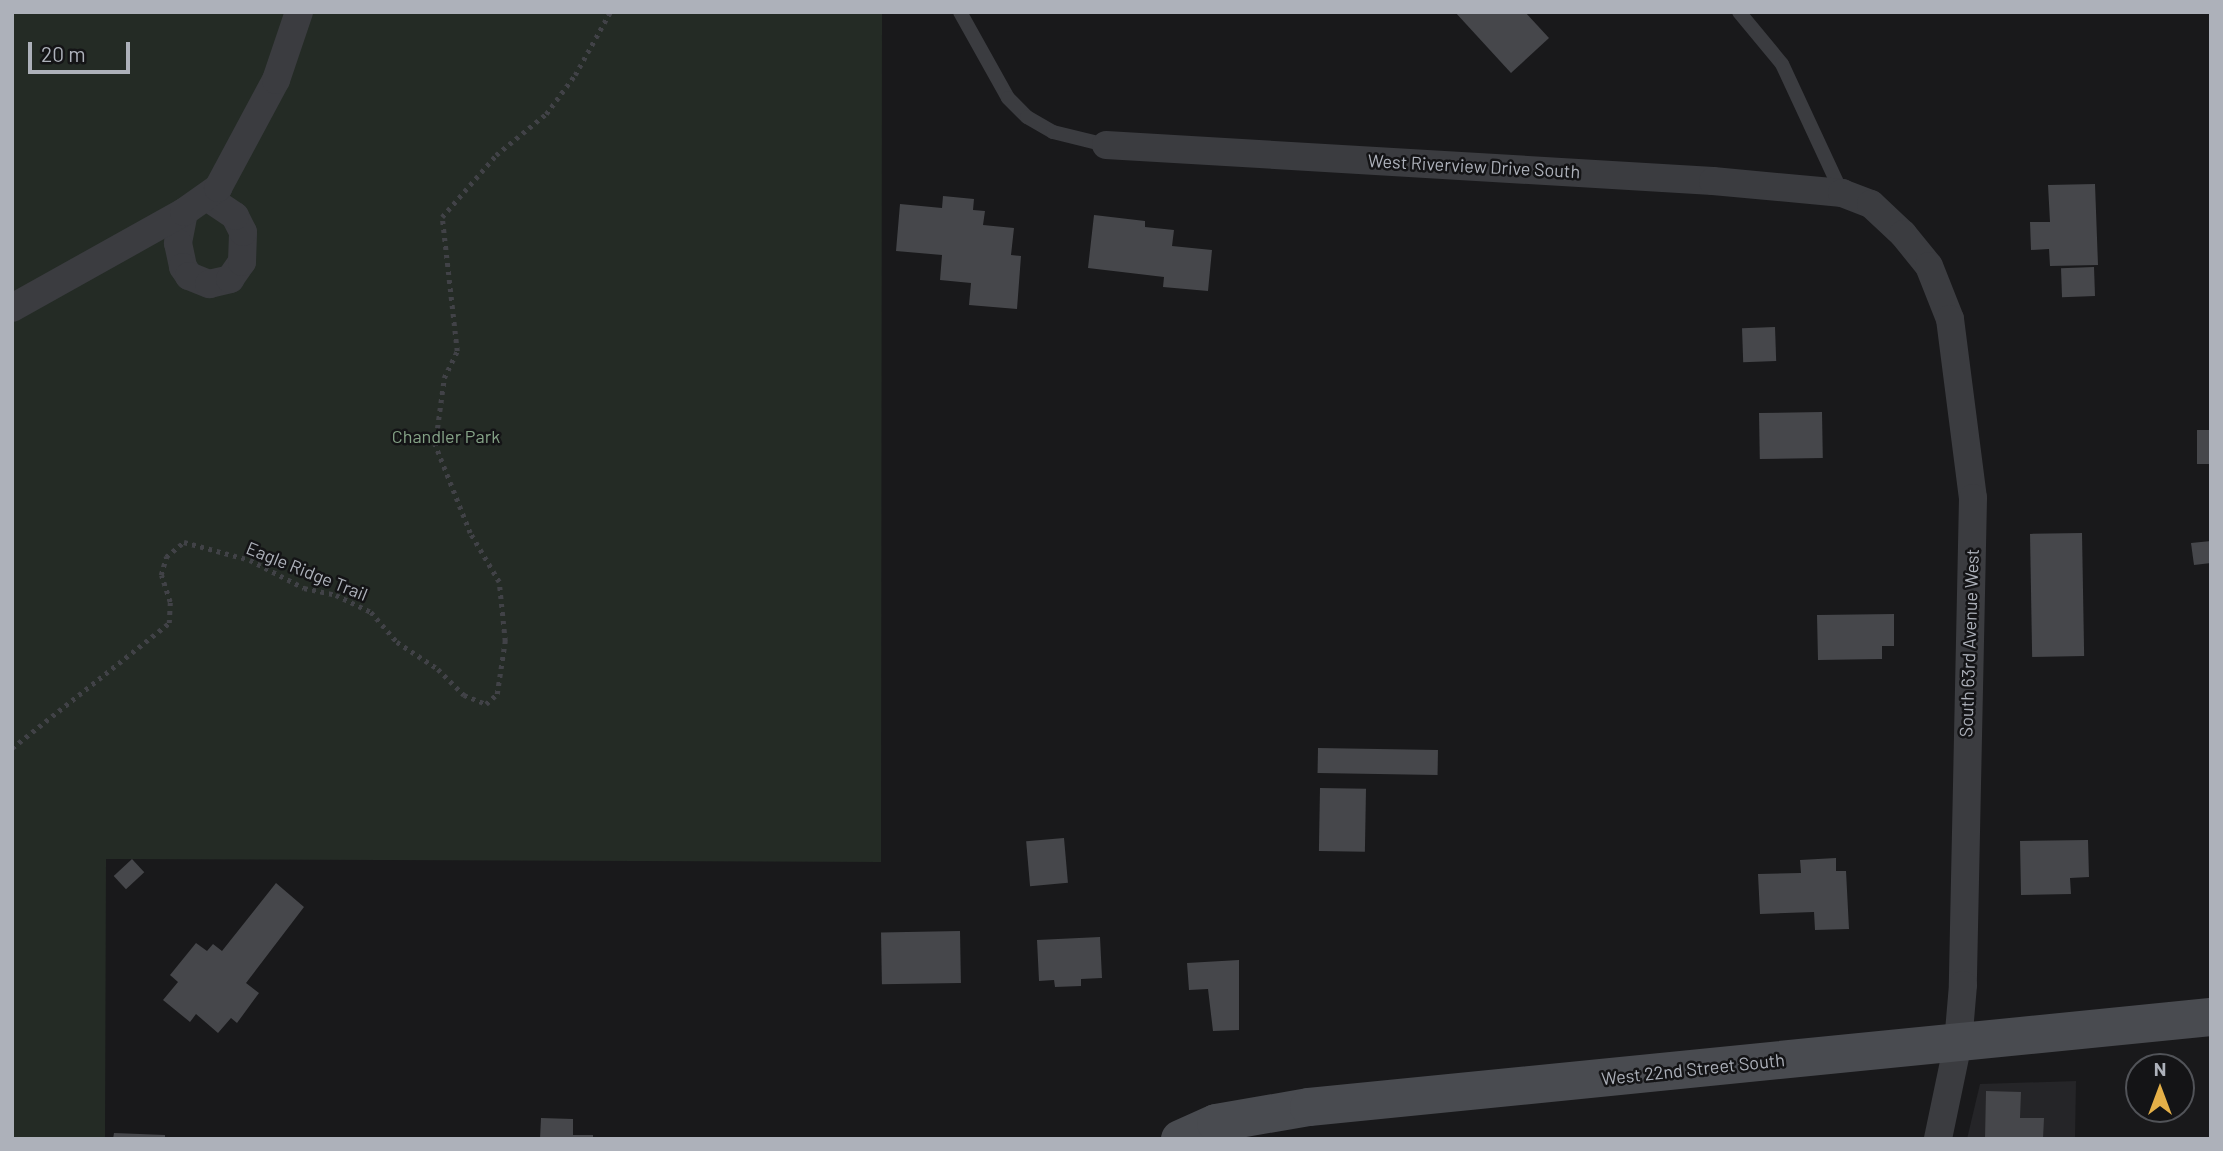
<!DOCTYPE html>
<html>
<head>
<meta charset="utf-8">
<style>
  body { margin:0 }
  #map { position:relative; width:2223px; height:1151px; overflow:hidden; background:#19191b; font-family:Barlow,sans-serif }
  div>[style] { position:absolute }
  .built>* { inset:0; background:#252528 }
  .green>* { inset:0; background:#242b25 }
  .building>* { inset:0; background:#46474b; transform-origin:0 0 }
  .path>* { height:4.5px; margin-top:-2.25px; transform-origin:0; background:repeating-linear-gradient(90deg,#414247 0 3.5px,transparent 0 8.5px) }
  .lane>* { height:14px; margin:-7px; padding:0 7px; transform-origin:7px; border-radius:7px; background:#3b3c40 }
  .street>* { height:28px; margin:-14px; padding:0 14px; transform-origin:14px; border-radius:14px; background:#3b3c40 }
  .secondary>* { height:38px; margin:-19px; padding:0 19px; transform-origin:19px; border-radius:19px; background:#494b50 }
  span { translate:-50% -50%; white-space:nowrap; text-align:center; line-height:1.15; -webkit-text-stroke:5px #141416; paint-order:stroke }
  .street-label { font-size:18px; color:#adb1ba }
  .park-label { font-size:18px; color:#85a387 }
  .frame { position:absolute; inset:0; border:14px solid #adb1ba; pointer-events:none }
  .north { position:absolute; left:2125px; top:1053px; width:70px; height:70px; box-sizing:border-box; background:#141416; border:2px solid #515358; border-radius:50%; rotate:0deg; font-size:19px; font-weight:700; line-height:28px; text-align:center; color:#adb1ba }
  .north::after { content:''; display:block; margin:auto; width:24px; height:32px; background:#e5b048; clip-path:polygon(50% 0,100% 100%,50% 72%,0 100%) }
  .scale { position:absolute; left:28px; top:42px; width:102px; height:32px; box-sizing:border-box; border:4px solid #adb1ba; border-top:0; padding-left:9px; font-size:21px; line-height:24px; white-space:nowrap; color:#adb1ba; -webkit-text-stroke:5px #141416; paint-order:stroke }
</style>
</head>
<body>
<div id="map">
  <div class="built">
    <i style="clip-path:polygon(2076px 1081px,2075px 1139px,1967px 1139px,1980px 1084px)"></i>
  </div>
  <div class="green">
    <i style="clip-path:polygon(12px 12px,882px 12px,881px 862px,106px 859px,105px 1139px,12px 1139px)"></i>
  </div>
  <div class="building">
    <i style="clip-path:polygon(1455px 12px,1525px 12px,1549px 38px,1511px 73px)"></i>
    <i style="clip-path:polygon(2095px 184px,2098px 265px,2050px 266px,2049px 249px,2031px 250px,2030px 222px,2050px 222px,2048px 185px)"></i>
    <i style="clip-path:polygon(943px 196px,974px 199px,973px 210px,985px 211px,983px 225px,1014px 228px,1011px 255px,1021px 256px,1017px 309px,969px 305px,971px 283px,940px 280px,942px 255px,896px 251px,900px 204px,942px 208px)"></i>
    <i style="clip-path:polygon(1094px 215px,1145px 221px,1145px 227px,1174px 230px,1172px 246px,1212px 250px,1208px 291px,1163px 287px,1164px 277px,1088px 268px)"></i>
    <i style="left:2094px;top:267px;width:29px;height:33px;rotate:88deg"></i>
    <i style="left:1775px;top:327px;width:34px;height:33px;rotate:88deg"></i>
    <i style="left:1822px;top:412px;width:46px;height:63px;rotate:89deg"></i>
    <i style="left:2197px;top:430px;width:14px;height:34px"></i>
    <i style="left:2082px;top:533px;width:123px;height:52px;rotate:89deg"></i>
    <i style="clip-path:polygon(2211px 541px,2211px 563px,2194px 565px,2191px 543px)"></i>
    <i style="clip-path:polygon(1894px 614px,1894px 646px,1882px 646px,1882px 659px,1818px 660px,1817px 615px)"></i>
    <i style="left:1318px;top:748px;width:120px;height:25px;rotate:1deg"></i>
    <i style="left:1320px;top:788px;width:46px;height:63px;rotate:1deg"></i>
    <i style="left:1064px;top:838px;width:45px;height:38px;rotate:85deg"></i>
    <i style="clip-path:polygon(2088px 840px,2089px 877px,2070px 878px,2071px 894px,2021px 895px,2020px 841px)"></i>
    <i style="clip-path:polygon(1836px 858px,1836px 871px,1846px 871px,1849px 929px,1815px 930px,1814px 912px,1760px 914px,1758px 874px,1801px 873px,1800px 860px)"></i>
    <i style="left:132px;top:859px;width:18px;height:25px;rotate:47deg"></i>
    <i style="clip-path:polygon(276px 883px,304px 907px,246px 983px,259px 993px,237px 1023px,231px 1018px,218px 1033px,196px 1014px,190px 1022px,163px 1000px,178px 982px,170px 975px,196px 943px,207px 951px,213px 944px,222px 951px)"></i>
    <i style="left:960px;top:931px;width:52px;height:79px;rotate:89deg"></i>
    <i style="clip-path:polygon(1100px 937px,1102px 978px,1081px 979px,1081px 986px,1055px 987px,1054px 980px,1039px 981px,1037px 940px)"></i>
    <i style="clip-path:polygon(1239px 960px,1239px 1030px,1213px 1031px,1208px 989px,1189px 990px,1187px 963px)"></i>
    <i style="clip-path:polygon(1986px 1091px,2021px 1092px,2020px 1118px,2044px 1118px,2043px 1139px,1985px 1139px)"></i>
    <i style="clip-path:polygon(541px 1118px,573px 1119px,573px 1135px,593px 1135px,593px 1139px,540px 1139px)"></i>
    <i style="clip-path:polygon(114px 1133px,165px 1135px,165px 1139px,113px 1139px)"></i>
  </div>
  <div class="path">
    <i style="left:12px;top:748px;width:201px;rotate:-38.5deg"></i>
    <i style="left:169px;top:623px;width:21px;rotate:-87deg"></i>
    <i style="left:170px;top:602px;width:28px;rotate:-108deg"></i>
    <i style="left:161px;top:575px;width:19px;rotate:-74deg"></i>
    <i style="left:166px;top:557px;width:23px;rotate:-40deg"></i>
    <i style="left:184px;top:542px;width:68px;rotate:15.3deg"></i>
    <i style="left:250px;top:560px;width:61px;rotate:27.4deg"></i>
    <i style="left:304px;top:588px;width:33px;rotate:12deg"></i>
    <i style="left:336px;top:595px;width:39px;rotate:26deg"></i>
    <i style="left:371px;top:612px;width:40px;rotate:49deg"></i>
    <i style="left:397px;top:642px;width:49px;rotate:33.4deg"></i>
    <i style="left:438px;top:669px;width:37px;rotate:45deg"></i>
    <i style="left:464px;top:695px;width:24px;rotate:22deg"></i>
    <i style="left:486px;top:704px;width:15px;rotate:-42deg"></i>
    <i style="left:497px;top:694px;width:54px;rotate:-81.4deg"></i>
    <i style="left:505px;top:641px;width:59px;rotate:-95.8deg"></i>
    <i style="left:499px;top:582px;width:57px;rotate:-120.6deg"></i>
    <i style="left:470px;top:533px;width:95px;rotate:-111.7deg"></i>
    <i style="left:435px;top:445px;width:68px;rotate:-82.3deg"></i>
    <i style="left:444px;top:378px;width:30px;rotate:-64deg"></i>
    <i style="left:457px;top:351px;width:135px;rotate:-96.4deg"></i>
    <i style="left:442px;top:217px;width:82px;rotate:-48.9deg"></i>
    <i style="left:496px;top:155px;width:65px;rotate:-39.4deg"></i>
    <i style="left:546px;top:114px;width:49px;rotate:-53.4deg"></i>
    <i style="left:575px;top:75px;width:72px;rotate:-60.9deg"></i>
  </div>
  <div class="lane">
    <i style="left:960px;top:12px;width:98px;rotate:60.8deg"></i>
    <i style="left:1008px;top:98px;width:27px;rotate:45deg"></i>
    <i style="left:1027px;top:117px;width:30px;rotate:30deg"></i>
    <i style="left:1053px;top:132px;width:55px;rotate:13.8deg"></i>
    <i style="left:1739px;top:12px;width:67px;rotate:50.4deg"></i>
    <i style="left:1782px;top:64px;width:142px;rotate:65.1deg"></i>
  </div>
  <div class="street">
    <i style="left:1106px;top:145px;width:608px;rotate:3.39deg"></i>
    <i style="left:1713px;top:181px;width:130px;rotate:5.3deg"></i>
    <i style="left:1842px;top:193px;width:31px;rotate:21deg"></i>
    <i style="left:1871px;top:204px;width:44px;rotate:43.2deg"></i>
    <i style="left:1903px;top:234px;width:41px;rotate:50.9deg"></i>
    <i style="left:1929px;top:266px;width:57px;rotate:68.4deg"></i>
    <i style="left:1950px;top:319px;width:180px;rotate:82.7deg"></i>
    <i style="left:1973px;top:498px;width:487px;rotate:91.2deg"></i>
    <i style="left:1963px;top:985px;width:58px;rotate:94.9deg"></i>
    <i style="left:1958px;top:1043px;width:98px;rotate:101.8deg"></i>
    <i style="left:184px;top:212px;width:32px;rotate:101deg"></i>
    <i style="left:178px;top:243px;width:25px;rotate:78deg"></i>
    <i style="left:183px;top:267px;width:11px;rotate:56deg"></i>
    <i style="left:189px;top:276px;width:22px;rotate:22deg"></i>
    <i style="left:209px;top:284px;width:22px;rotate:-13deg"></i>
    <i style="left:230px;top:279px;width:21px;rotate:-55deg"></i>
    <i style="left:242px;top:262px;width:30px;rotate:-88deg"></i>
    <i style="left:243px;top:232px;width:18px;rotate:-117deg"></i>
    <i style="left:235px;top:216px;width:34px;rotate:-146deg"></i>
    <i style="left:12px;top:308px;width:197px;rotate:-29.2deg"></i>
    <i style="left:184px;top:212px;width:42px;rotate:-35.2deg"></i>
    <i style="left:218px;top:188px;width:123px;rotate:-61.8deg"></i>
    <i style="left:276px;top:80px;width:72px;rotate:-71.3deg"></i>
  </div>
  <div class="secondary">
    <i style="left:1180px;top:1139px;width:39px;rotate:-24deg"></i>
    <i style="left:1216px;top:1123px;width:94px;rotate:-9.8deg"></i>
    <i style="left:1309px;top:1107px;width:906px;rotate:-5.7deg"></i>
  </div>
  <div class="street-label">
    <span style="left:1474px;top:166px;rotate:3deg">West Riverview Drive South</span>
    <span style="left:307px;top:571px;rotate:22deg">Eagle Ridge Trail</span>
    <span style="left:1969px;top:643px;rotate:-88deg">South 63rd Avenue West</span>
    <span style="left:1693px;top:1069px;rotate:-6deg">West 22nd Street South</span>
  </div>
  <div class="park-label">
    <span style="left:446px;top:436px">Chandler Park</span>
  </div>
  <div class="frame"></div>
  <div class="north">N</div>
  <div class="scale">20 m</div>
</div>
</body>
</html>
